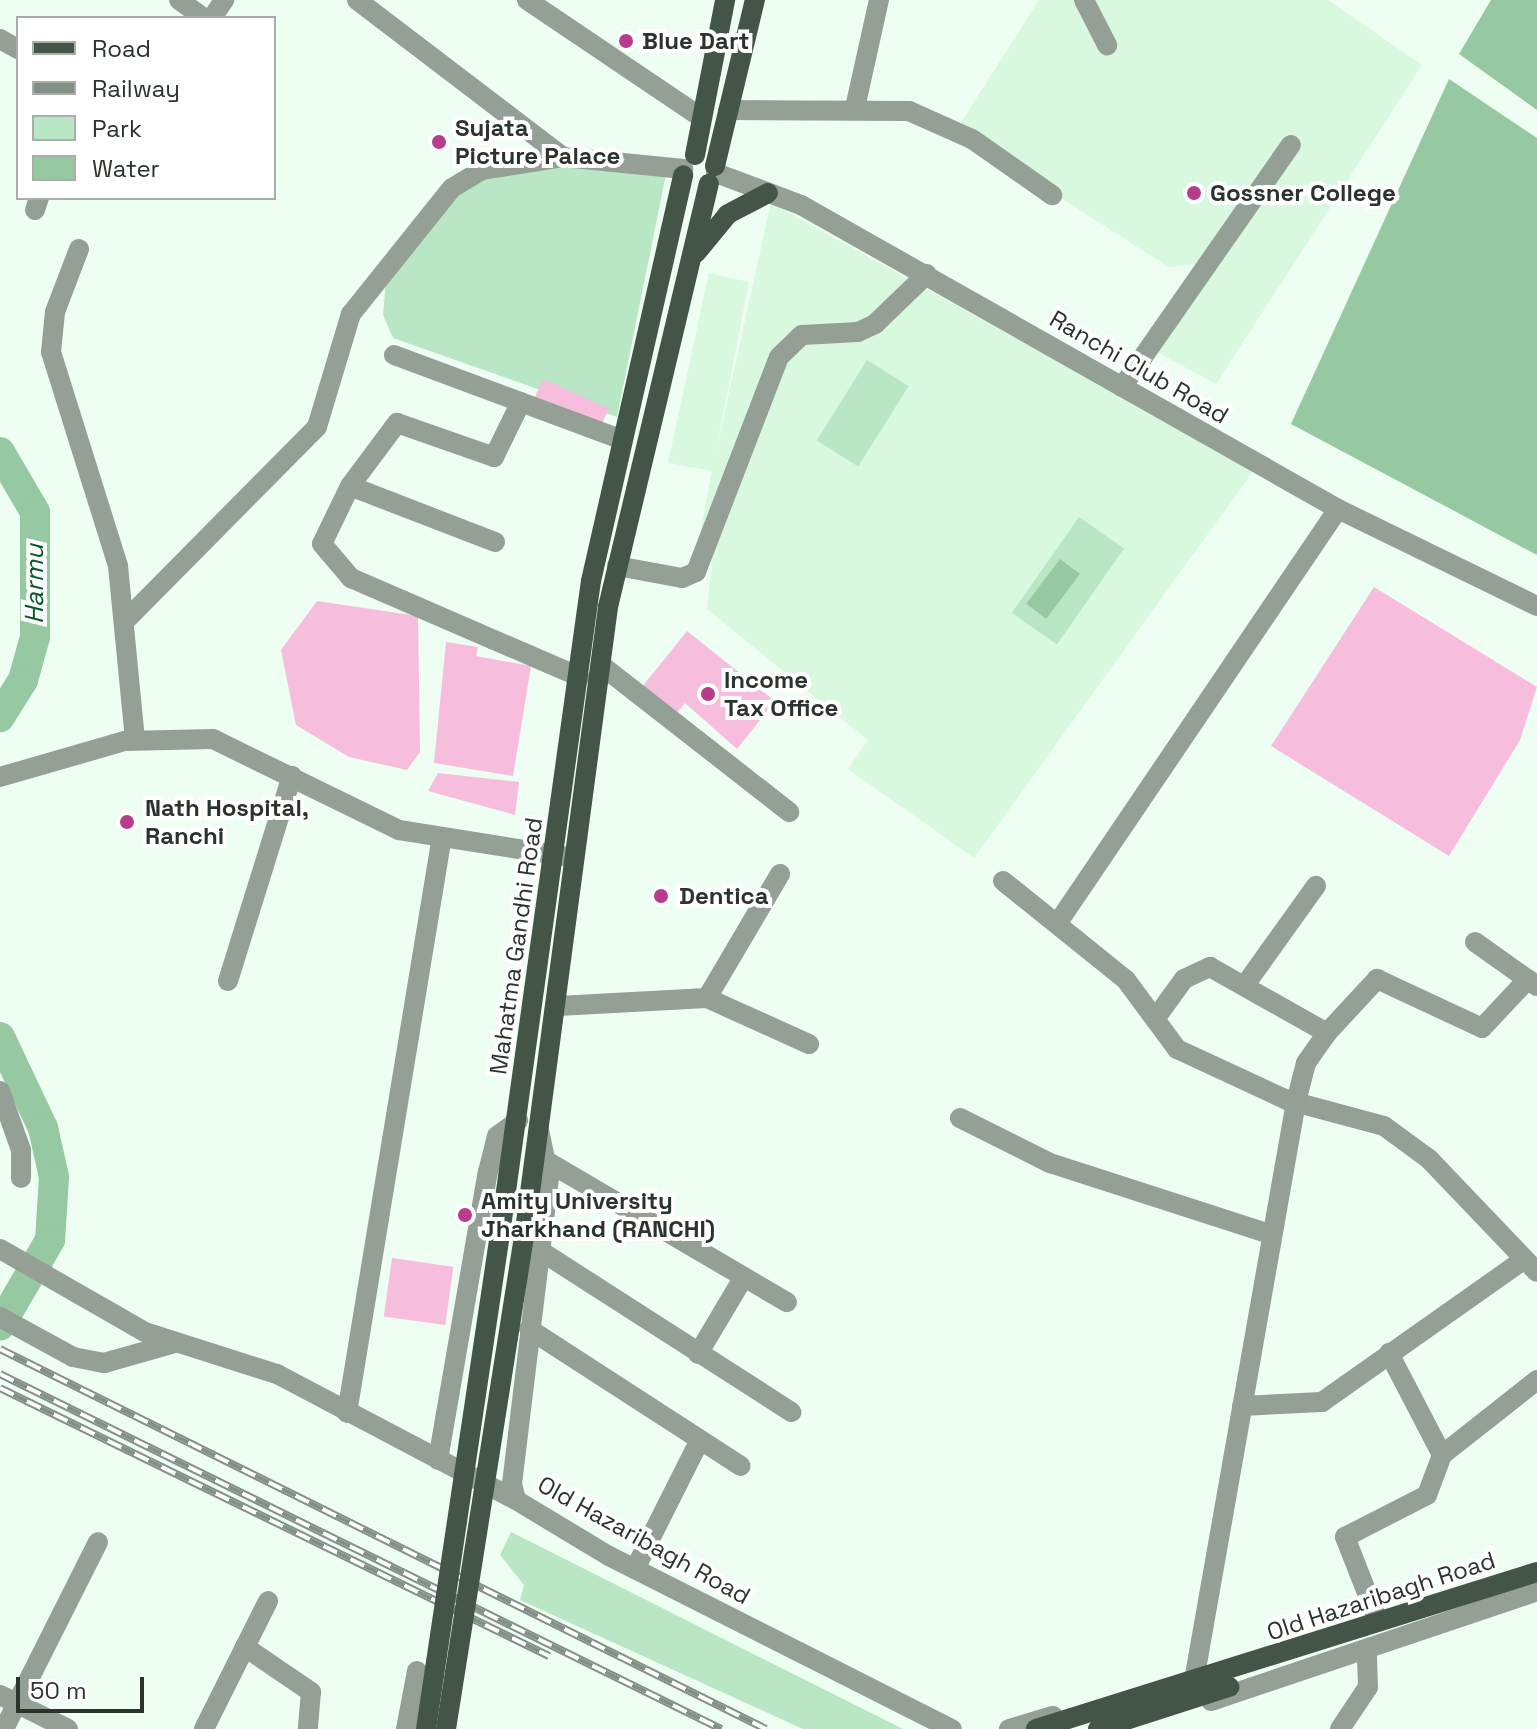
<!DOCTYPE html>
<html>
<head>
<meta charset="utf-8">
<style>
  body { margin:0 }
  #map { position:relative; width:1537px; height:1729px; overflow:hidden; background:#eefef2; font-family:"Space Grotesk",sans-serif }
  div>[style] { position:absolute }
  .built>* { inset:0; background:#d8f9e0 }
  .green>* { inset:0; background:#b9e6c4; transform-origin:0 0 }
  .water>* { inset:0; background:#96c8a2; transform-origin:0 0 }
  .river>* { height:30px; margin:-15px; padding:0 15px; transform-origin:15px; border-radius:15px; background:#96c8a2 }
  .building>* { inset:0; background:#f6bedc; transform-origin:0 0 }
  .minor>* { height:20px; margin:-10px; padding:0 10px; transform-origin:10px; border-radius:10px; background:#949f96 }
  .major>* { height:20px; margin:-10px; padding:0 10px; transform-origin:10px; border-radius:10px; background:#435547 }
  .rail>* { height:8px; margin-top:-4px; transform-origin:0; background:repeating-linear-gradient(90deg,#fff 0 15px,#839086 0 30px); box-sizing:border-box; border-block:2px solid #839086 }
  .major-bridge>* { height:20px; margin:-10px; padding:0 10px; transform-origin:10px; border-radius:10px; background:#435547 }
  .dots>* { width:22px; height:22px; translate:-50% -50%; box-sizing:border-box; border:4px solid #fff; border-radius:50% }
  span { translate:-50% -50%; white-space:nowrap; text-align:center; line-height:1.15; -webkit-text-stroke:8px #fff; paint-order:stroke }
  .poi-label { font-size:24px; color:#2a342c; font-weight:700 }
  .left { translate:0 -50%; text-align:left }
  .street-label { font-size:24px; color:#2a342c }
  .water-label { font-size:26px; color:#075a2c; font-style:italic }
  .legend { position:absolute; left:16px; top:16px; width:260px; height:184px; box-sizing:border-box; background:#fff; border:2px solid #aaaeab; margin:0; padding:10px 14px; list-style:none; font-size:24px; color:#2a342c }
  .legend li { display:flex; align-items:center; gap:16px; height:40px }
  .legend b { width:40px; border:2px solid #aaaeab }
  .scale { position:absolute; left:16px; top:1677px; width:128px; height:36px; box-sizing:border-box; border:4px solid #2a342c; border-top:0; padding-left:10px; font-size:24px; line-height:28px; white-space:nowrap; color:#2a342c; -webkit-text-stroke:6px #fff; paint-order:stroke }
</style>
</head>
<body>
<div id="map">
  <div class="built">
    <i style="clip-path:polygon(1039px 0,1328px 0,1422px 65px,1216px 384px,1155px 351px,1203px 263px,1168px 267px,956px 130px)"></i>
    <i style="clip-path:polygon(771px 203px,1254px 470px,974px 858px,848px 769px,868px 740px,707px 609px,713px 554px,697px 550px,712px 471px,668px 463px,709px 273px,749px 282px,715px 456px)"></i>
  </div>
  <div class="green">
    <i style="clip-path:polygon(494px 148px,666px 174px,617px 417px,393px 338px,383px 315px,386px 279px)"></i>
    <i style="left:867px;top:360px;width:49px;height:95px;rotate:32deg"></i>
    <i style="left:1079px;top:517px;width:55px;height:117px;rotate:35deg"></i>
    <i style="clip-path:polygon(511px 1532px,903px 1729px,803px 1729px,520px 1600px,524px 1585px,500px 1555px)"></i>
  </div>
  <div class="water">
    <i style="clip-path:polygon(1491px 0,1537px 0,1537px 110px,1459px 54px)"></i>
    <i style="clip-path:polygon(1449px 79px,1537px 138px,1537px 555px,1291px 424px)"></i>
    <i style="left:1060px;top:559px;width:25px;height:56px;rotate:37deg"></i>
  </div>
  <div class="river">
    <i style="left:0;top:452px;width:69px;rotate:59.7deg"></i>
    <i style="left:35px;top:512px;width:125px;rotate:90deg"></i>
    <i style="left:35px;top:637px;width:45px;rotate:105.6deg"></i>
    <i style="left:23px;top:680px;width:44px;rotate:121.9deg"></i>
    <i style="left:0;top:1037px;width:101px;rotate:64.7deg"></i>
    <i style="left:43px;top:1128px;width:50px;rotate:77.3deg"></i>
    <i style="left:54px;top:1177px;width:63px;rotate:93.6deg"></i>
    <i style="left:50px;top:1240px;width:99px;rotate:120.2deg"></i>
  </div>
  <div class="building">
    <i style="left:543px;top:379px;width:72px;height:21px;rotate:24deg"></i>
    <i style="clip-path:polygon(1374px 587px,1537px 687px,1520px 740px,1449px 856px,1271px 746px)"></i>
    <i style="clip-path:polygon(317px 601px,418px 616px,420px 752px,407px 770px,349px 757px,296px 725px,281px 650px)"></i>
    <i style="clip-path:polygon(687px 631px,775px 701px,737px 749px,685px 703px,676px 714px,642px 687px)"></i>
    <i style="clip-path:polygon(446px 642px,478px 647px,476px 656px,531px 666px,513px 776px,434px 763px)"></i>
    <i style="clip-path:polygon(438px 773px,519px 782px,515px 815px,428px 791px)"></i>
    <i style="left:392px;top:1258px;width:62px;height:59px;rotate:8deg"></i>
  </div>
  <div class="minor">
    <i style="left:179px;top:0;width:31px;rotate:36deg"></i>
    <i style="left:357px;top:0;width:259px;rotate:37.3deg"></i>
    <i style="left:527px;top:0;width:207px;rotate:34deg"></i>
    <i style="left:1084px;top:0;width:51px;rotate:62.9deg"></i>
    <i style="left:212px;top:18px;width:22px;rotate:-56deg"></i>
    <i style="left:0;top:39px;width:21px;rotate:29deg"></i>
    <i style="left:855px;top:108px;width:111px;rotate:-77.5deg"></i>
    <i style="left:728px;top:110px;width:181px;rotate:0.3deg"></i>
    <i style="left:909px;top:111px;width:69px;rotate:24deg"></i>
    <i style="left:972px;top:139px;width:98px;rotate:35deg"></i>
    <i style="left:716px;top:173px;width:91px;rotate:20.6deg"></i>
    <i style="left:801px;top:205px;width:617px;rotate:29.51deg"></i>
    <i style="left:1338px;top:509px;width:221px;rotate:26deg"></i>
    <i style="left:35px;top:210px;width:13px;rotate:-72deg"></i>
    <i style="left:79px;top:249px;width:67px;rotate:110.9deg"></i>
    <i style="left:55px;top:312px;width:40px;rotate:95.7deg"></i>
    <i style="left:51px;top:352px;width:224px;rotate:72.6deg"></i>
    <i style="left:118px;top:566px;width:174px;rotate:84.4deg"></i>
    <i style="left:394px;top:355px;width:243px;rotate:20.4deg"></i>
    <i style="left:1122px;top:387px;width:295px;rotate:-55.1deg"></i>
    <i style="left:350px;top:486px;width:64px;rotate:115.8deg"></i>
    <i style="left:322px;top:544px;width:45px;rotate:49.5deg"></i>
    <i style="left:351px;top:578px;width:249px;rotate:23.4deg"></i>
    <i style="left:495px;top:542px;width:155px;rotate:-158.9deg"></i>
    <i style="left:350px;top:486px;width:79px;rotate:-53.3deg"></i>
    <i style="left:397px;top:423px;width:103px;rotate:19.3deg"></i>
    <i style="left:494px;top:457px;width:61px;rotate:-63.9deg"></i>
    <i style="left:617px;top:566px;width:66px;rotate:10.5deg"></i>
    <i style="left:682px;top:578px;width:15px;rotate:-23deg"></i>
    <i style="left:696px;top:572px;width:230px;rotate:-68.9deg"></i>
    <i style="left:779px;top:357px;width:32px;rotate:-44deg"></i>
    <i style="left:802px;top:335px;width:56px;rotate:-3.1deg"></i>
    <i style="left:858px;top:332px;width:19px;rotate:-25deg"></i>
    <i style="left:875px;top:324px;width:72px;rotate:-43.9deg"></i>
    <i style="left:125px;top:621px;width:273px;rotate:-45.3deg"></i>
    <i style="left:317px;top:427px;width:118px;rotate:-73.3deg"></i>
    <i style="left:351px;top:314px;width:161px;rotate:-51.3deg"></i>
    <i style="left:452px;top:188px;width:35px;rotate:-31deg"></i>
    <i style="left:482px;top:170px;width:82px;rotate:-9.1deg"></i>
    <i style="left:563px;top:157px;width:121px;rotate:5.7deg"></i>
    <i style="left:601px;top:665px;width:239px;rotate:38deg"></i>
    <i style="left:0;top:777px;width:130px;rotate:-16.1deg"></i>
    <i style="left:125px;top:741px;width:88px;rotate:-1.3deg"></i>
    <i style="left:213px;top:739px;width:207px;rotate:26.1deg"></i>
    <i style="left:399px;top:830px;width:173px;rotate:9deg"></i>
    <i style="left:1003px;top:881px;width:158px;rotate:38.8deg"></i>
    <i style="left:1126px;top:980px;width:86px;rotate:53.5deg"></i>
    <i style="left:1177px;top:1049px;width:121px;rotate:24.9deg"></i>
    <i style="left:1287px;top:1100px;width:100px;rotate:15deg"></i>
    <i style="left:1384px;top:1126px;width:56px;rotate:36.3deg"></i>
    <i style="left:1429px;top:1159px;width:156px;rotate:46.3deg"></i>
    <i style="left:1057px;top:924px;width:501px;rotate:-55.9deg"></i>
    <i style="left:1475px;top:942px;width:76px;rotate:35.4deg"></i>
    <i style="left:228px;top:981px;width:215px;rotate:-72.7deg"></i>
    <i style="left:1245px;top:985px;width:122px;rotate:-54.4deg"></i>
    <i style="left:707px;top:998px;width:112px;rotate:24.3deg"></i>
    <i style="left:558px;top:1006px;width:149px;rotate:-3.1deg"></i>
    <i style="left:707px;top:998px;width:144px;rotate:-59.5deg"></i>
    <i style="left:1155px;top:1019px;width:49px;rotate:-54.1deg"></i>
    <i style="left:1184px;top:979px;width:29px;rotate:-25deg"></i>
    <i style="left:1210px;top:967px;width:134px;rotate:29.4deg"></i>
    <i style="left:1327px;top:1033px;width:37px;rotate:125deg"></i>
    <i style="left:1306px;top:1063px;width:40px;rotate:104.4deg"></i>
    <i style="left:1296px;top:1102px;width:582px;rotate:100deg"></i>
    <i style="left:1327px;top:1033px;width:74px;rotate:-47.2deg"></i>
    <i style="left:1377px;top:979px;width:116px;rotate:25deg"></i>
    <i style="left:1482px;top:1028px;width:67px;rotate:-46.8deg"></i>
    <i style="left:0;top:1091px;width:63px;rotate:70.4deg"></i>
    <i style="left:21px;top:1150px;width:28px;rotate:90deg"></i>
    <i style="left:960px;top:1118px;width:101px;rotate:26.6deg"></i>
    <i style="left:1050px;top:1163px;width:231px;rotate:17.9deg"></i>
    <i style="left:539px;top:1130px;width:49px;rotate:78.2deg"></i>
    <i style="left:549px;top:1178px;width:308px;rotate:96.9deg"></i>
    <i style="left:512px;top:1484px;width:16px;rotate:76deg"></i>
    <i style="left:516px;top:1500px;width:109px;rotate:31.1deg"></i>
    <i style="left:609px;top:1556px;width:384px;rotate:26.8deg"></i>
    <i style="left:548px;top:1162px;width:277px;rotate:30.4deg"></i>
    <i style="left:0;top:1249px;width:167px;rotate:29.8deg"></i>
    <i style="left:145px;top:1332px;width:139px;rotate:17.7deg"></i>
    <i style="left:277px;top:1374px;width:270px;rotate:27.8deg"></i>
    <i style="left:539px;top:1250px;width:300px;rotate:32.7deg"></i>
    <i style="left:0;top:1317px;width:83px;rotate:28.7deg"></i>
    <i style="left:73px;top:1357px;width:32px;rotate:11deg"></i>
    <i style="left:104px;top:1363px;width:74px;rotate:-15.7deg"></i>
    <i style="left:529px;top:1329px;width:252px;rotate:32.9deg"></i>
    <i style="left:698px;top:1354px;width:86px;rotate:-59.3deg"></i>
    <i style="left:1242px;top:1406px;width:80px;rotate:-2.9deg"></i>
    <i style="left:1322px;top:1402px;width:248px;rotate:-35.2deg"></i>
    <i style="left:347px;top:1413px;width:579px;rotate:-80.65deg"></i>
    <i style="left:1442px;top:1455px;width:121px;rotate:-38.3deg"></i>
    <i style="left:438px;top:1460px;width:292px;rotate:-80.2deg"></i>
    <i style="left:488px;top:1172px;width:37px;rotate:-76deg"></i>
    <i style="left:497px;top:1136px;width:26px;rotate:-36deg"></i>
    <i style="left:635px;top:1569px;width:144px;rotate:-63.3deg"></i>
    <i style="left:1376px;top:1616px;width:85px;rotate:-111.4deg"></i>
    <i style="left:1345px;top:1537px;width:92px;rotate:-27.1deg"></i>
    <i style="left:1427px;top:1495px;width:43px;rotate:-69.4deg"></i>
    <i style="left:1442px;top:1455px;width:115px;rotate:-117.5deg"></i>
    <i style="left:245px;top:1647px;width:80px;rotate:34.3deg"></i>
    <i style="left:311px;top:1692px;width:37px;rotate:95deg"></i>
    <i style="left:0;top:1695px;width:76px;rotate:26.6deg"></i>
    <i style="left:1211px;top:1701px;width:344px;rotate:-18.6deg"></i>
    <i style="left:4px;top:1729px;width:209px;rotate:-63.3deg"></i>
    <i style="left:204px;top:1729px;width:143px;rotate:-63.4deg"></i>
    <i style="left:406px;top:1729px;width:59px;rotate:-79.3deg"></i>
    <i style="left:1009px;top:1729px;width:46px;rotate:-16.5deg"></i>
    <i style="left:1340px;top:1729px;width:50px;rotate:-56.3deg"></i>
    <i style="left:1368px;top:1687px;width:38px;rotate:-92deg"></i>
  </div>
  <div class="major">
    <i style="left:695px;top:155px;width:158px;rotate:-79deg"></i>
    <i style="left:715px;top:166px;width:171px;rotate:-76.5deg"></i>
    <i style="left:696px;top:253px;width:50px;rotate:-50.6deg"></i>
    <i style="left:728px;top:214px;width:45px;rotate:-27.7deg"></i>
    <i style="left:501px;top:1227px;width:652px;rotate:-82.07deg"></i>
    <i style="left:591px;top:581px;width:416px;rotate:-77.2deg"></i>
    <i style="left:525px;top:1230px;width:629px;rotate:-82.41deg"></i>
    <i style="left:608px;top:607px;width:435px;rotate:-76.6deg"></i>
    <i style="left:1036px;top:1729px;width:525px;rotate:-17.4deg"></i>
    <i style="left:1098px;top:1729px;width:138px;rotate:-17.8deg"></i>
  </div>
  <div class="rail">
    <i style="left:0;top:1349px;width:855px;rotate:26.39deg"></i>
    <i style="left:0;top:1374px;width:804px;rotate:26.21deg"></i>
    <i style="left:0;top:1388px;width:611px;rotate:26.02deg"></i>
  </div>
  <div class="major-bridge">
    <i style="left:426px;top:1729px;width:508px;rotate:-81.5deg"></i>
    <i style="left:446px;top:1729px;width:505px;rotate:-81deg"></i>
  </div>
  <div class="dots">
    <i style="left:626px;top:41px;background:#b83c8c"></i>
    <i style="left:439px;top:142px;background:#b83c8c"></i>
    <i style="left:1194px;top:193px;background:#b83c8c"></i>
    <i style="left:708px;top:694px;background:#b83c8c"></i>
    <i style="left:127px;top:822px;background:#b83c8c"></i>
    <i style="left:661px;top:896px;background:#b83c8c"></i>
    <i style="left:465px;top:1215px;background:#b83c8c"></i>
  </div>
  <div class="poi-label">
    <span class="left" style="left:642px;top:41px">Blue Dart</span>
    <span class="left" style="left:455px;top:142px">Sujata<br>Picture Palace</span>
    <span class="left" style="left:1210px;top:193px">Gossner College</span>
    <span class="left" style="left:724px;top:694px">Income<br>Tax Office</span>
    <span class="left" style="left:145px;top:822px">Nath Hospital,<br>Ranchi</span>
    <span class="left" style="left:679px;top:896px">Dentica</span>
    <span class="left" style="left:481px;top:1215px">Amity University<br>Jharkhand (RANCHI)</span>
  </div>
  <div class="street-label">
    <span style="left:1139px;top:367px;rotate:30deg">Ranchi Club Road</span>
    <span style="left:516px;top:946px;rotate:-82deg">Mahatma Gandhi Road</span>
    <span style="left:644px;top:1540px;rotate:29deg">Old Hazaribagh Road</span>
    <span style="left:1381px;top:1596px;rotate:-18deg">Old Hazaribagh Road</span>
  </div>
  <div class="water-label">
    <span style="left:35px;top:584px;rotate:-90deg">Harmu</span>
  </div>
  <ul class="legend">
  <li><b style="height:10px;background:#435547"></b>Road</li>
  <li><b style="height:10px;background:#839086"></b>Railway</li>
  <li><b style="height:22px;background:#b9e6c4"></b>Park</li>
  <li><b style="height:22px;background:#96c8a2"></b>Water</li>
  </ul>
  <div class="scale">50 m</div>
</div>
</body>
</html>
